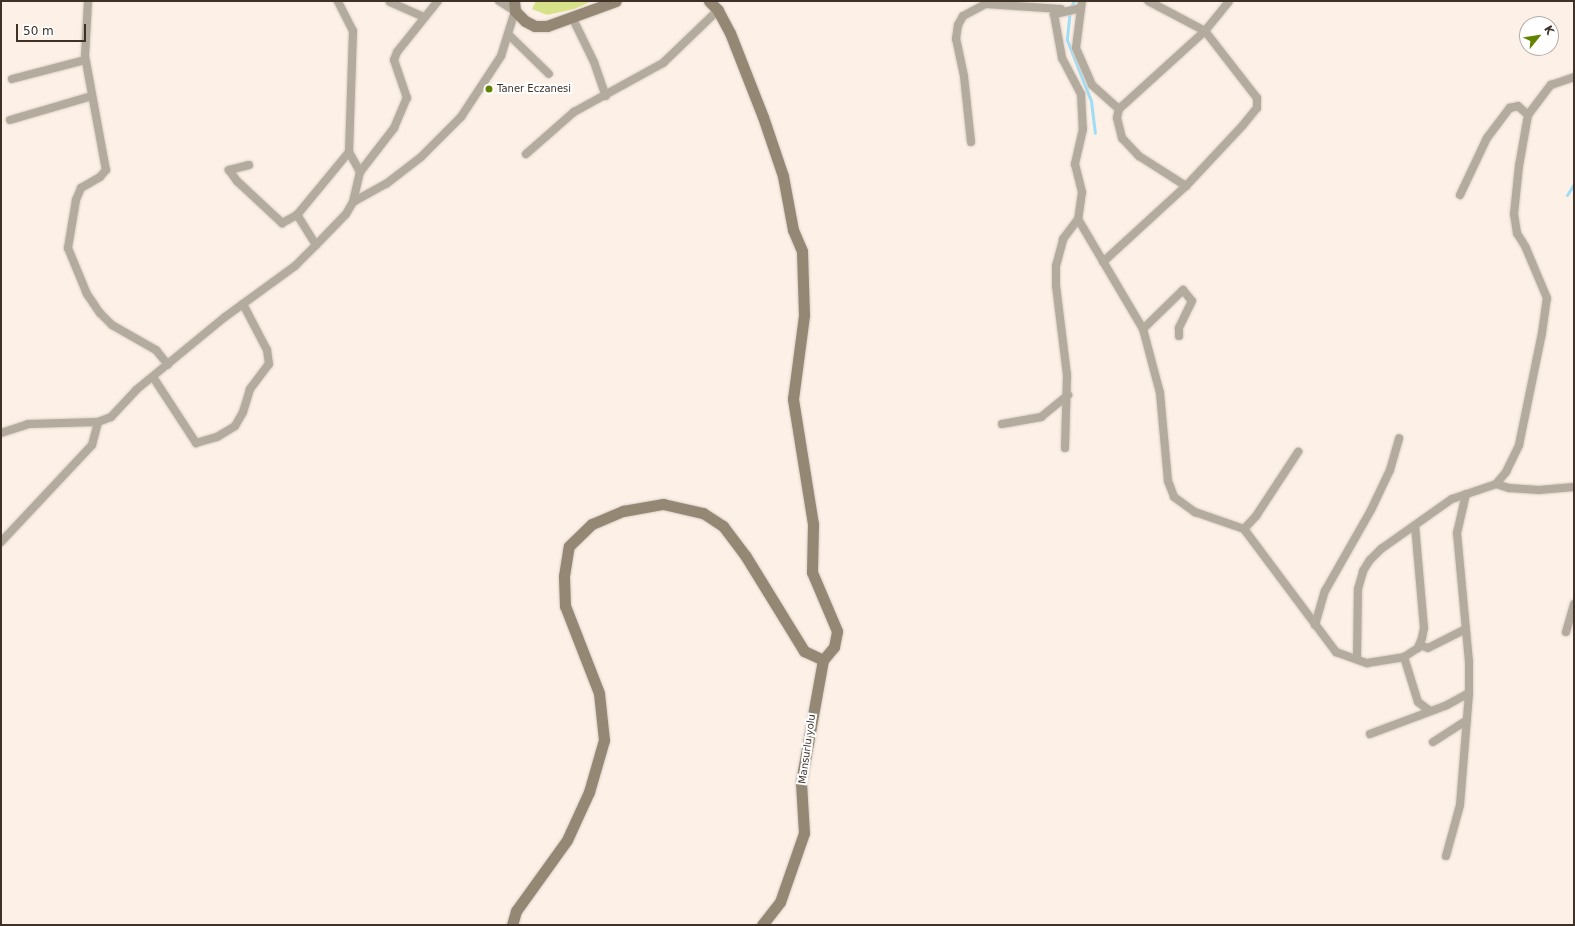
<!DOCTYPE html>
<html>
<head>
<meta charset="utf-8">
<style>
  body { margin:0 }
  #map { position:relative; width:1575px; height:926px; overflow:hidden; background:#fcf0e7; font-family:"DejaVu Sans",sans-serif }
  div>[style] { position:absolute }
  .green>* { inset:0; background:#d7e189 }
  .stream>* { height:3px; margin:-1.5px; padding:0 1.5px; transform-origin:1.5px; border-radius:1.5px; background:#9eddf6 }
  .roads { filter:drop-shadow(0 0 1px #dacec5) drop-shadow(0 0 1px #dacec5) }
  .street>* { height:8px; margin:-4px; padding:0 4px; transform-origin:4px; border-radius:4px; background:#b3ab9e }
  .secondary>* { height:11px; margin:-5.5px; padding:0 5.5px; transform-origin:5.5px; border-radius:5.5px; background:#948875 }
  .dots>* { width:11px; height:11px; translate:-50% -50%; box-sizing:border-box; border:2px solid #fff; border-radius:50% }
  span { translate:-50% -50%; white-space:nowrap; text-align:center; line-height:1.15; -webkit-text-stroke:4px #fff; paint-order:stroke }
  .poi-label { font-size:10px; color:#3d3128 }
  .left { translate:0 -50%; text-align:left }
  .street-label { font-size:10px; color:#3d3128 }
  .frame { position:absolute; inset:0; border:2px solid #3d3128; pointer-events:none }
  .north { position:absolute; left:1519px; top:16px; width:40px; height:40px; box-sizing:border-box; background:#fff; border:1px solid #b1ada9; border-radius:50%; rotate:60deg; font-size:11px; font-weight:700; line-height:16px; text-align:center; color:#3d3128 }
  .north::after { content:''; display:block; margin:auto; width:14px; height:18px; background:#618400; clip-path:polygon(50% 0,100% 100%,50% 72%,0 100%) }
  .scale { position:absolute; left:16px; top:24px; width:70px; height:18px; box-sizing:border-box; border:2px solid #3d3128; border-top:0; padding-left:5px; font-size:12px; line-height:14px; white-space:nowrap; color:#3d3128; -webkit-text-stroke:3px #fff; paint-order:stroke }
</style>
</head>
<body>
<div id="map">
  <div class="green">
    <i style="clip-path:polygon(536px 1px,592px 1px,574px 9px,547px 15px,532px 9px)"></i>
  </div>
  <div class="stream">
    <i style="left:1074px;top:1px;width:9px;rotate:117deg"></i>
    <i style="left:1070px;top:9px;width:31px;rotate:96deg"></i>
    <i style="left:1067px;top:40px;width:66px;rotate:68.5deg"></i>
    <i style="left:1091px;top:101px;width:32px;rotate:83deg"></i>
    <i style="left:1567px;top:195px;width:13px;rotate:-58deg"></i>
  </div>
  <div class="roads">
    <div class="street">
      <i style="left:88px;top:1px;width:55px;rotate:93.1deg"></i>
      <i style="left:85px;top:56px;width:116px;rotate:79.6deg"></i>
      <i style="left:106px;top:170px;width:9px;rotate:131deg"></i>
      <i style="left:100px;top:177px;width:22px;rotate:150deg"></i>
      <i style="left:81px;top:188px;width:13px;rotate:113deg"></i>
      <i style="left:76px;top:200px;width:49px;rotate:99.5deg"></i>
      <i style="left:68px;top:248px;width:50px;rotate:67.6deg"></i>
      <i style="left:87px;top:294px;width:23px;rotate:56deg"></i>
      <i style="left:100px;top:313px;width:17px;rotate:45deg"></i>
      <i style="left:112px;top:325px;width:51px;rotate:29.6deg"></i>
      <i style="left:156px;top:350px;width:19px;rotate:51deg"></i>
      <i style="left:1082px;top:1px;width:47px;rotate:97.3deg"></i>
      <i style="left:1076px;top:48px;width:40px;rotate:66.6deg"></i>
      <i style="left:1092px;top:85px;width:36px;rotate:42deg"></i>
      <i style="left:1119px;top:109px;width:9px;rotate:103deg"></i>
      <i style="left:1117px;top:118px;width:21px;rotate:76deg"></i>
      <i style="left:1122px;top:138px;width:25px;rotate:47deg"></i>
      <i style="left:1139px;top:156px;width:56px;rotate:32.6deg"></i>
      <i style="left:1186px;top:186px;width:83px;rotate:-46.9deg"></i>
      <i style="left:1243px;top:125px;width:22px;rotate:-51deg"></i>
      <i style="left:1257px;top:108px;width:10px;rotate:-90deg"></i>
      <i style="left:1257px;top:98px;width:85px;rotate:-127.8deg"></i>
      <i style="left:1205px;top:31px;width:64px;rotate:-152.2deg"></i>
      <i style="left:390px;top:2px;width:37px;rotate:24deg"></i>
      <i style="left:1081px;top:8px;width:28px;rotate:167deg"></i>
      <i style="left:1054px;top:14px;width:45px;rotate:79.7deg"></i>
      <i style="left:1062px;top:58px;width:41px;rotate:62.2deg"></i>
      <i style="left:1081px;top:94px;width:35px;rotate:87deg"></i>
      <i style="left:1083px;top:129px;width:36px;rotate:103deg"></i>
      <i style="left:1075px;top:164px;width:29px;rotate:76deg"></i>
      <i style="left:1082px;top:192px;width:27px;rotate:98deg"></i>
      <i style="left:1078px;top:219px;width:128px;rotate:59.4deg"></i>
      <i style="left:1143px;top:329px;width:66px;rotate:75.1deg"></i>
      <i style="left:1160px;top:393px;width:88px;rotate:84.8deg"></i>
      <i style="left:1168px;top:481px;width:17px;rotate:69deg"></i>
      <i style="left:1174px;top:497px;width:26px;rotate:36deg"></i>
      <i style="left:1195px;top:512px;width:52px;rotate:19.1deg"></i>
      <i style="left:1244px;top:529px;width:154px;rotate:53.2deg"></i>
      <i style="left:1336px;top:652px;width:33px;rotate:20deg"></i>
      <i style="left:1367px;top:663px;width:37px;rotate:-9deg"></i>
      <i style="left:1404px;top:657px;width:17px;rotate:-33deg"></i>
      <i style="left:1418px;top:648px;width:11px;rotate:-68deg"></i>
      <i style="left:1422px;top:638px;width:10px;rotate:-79deg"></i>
      <i style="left:1424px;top:628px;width:103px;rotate:-95deg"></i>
      <i style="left:572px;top:17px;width:50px;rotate:63.9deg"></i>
      <i style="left:594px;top:62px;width:36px;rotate:71deg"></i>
      <i style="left:508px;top:34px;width:57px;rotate:44.3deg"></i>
      <i style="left:12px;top:79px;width:75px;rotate:-14.6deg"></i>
      <i style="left:1119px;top:109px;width:116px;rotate:-42.2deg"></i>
      <i style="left:1205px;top:31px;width:38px;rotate:-51deg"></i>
      <i style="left:10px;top:120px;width:85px;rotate:-16.3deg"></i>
      <i style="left:971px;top:142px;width:66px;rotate:-96.1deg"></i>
      <i style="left:964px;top:76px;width:38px;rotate:-102deg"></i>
      <i style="left:956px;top:39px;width:14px;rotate:-82deg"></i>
      <i style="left:958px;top:25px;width:10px;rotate:-61deg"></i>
      <i style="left:963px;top:16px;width:26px;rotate:-28deg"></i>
      <i style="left:986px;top:4px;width:75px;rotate:3.8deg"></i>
      <i style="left:349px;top:152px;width:23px;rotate:61deg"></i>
      <i style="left:526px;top:154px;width:64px;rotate:-41.2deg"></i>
      <i style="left:574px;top:112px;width:102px;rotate:-28.8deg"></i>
      <i style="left:663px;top:63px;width:76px;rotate:-43.9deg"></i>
      <i style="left:249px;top:165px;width:21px;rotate:166deg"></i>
      <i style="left:229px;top:170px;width:14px;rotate:54deg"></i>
      <i style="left:237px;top:181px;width:62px;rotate:43deg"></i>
      <i style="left:282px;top:223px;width:17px;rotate:-28deg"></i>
      <i style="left:1460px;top:195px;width:63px;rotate:-64.7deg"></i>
      <i style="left:1487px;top:138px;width:38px;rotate:-53deg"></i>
      <i style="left:1510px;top:108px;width:8px;rotate:-14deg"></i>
      <i style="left:1518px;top:106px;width:13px;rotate:42deg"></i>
      <i style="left:353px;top:202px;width:38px;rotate:-29deg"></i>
      <i style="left:386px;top:184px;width:44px;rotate:-37.6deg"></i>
      <i style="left:421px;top:157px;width:57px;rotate:-45deg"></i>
      <i style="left:461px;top:117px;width:73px;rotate:-56.7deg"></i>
      <i style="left:501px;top:56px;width:47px;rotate:-72.7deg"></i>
      <i style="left:515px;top:11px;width:19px;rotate:-148deg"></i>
      <i style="left:316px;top:245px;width:36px;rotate:-122deg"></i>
      <i style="left:297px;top:215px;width:82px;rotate:-50.5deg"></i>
      <i style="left:349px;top:152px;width:121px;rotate:-88.1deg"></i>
      <i style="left:353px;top:31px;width:34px;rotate:-117deg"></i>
      <i style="left:1103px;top:262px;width:113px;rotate:-42.5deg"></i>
      <i style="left:1143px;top:329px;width:56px;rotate:-44.3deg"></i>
      <i style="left:1183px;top:290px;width:14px;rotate:51deg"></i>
      <i style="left:1192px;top:301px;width:30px;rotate:116deg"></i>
      <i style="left:1179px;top:328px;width:8px;rotate:90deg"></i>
      <i style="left:153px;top:377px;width:79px;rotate:56.9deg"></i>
      <i style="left:196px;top:443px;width:22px;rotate:-16deg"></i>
      <i style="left:217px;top:437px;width:21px;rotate:-31deg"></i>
      <i style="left:235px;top:426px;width:16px;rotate:-60deg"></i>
      <i style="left:243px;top:412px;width:24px;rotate:-73deg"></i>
      <i style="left:250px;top:389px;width:31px;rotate:-53deg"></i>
      <i style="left:269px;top:364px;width:14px;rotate:-98deg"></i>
      <i style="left:267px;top:350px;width:52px;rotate:-117.6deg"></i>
      <i style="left:1002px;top:424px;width:40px;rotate:-10deg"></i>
      <i style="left:1041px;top:417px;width:35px;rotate:-39deg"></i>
      <i style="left:1px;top:433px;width:28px;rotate:-18deg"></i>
      <i style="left:28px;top:424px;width:70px;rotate:-1.6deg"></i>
      <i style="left:98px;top:422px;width:14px;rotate:-21deg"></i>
      <i style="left:111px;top:417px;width:37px;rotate:-47deg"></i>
      <i style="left:136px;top:390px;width:115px;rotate:-39.4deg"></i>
      <i style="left:225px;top:317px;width:87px;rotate:-36.1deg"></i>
      <i style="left:295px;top:266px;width:30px;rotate:-45deg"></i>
      <i style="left:316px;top:245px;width:43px;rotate:-45.9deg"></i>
      <i style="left:346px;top:214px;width:14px;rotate:-60deg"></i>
      <i style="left:353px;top:202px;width:31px;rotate:-77deg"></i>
      <i style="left:360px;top:172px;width:56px;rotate:-52.3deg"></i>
      <i style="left:394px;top:128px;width:33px;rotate:-67deg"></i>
      <i style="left:407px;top:98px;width:40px;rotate:-108.9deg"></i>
      <i style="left:394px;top:60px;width:9px;rotate:-69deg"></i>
      <i style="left:397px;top:52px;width:65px;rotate:-51.2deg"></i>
      <i style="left:1065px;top:448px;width:73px;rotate:-88.4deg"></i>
      <i style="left:1067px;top:375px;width:90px;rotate:-97deg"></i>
      <i style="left:1056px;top:286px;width:20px;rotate:-90deg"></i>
      <i style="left:1056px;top:266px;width:28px;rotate:-75deg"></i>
      <i style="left:1063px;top:239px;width:25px;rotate:-53deg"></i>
      <i style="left:1496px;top:484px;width:14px;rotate:17deg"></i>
      <i style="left:1509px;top:488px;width:30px;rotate:4deg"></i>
      <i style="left:1539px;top:490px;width:35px;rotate:-5deg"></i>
      <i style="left:1244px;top:529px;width:18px;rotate:-47deg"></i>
      <i style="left:1256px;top:516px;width:77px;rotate:-56.7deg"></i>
      <i style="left:1px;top:542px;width:133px;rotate:-46.8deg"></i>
      <i style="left:92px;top:445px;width:24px;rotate:-75deg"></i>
      <i style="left:1315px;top:625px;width:35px;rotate:-74deg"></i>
      <i style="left:1325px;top:591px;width:93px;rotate:-60.4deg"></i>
      <i style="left:1371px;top:510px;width:44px;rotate:-64.6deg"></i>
      <i style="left:1390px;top:470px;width:33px;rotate:-74deg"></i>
      <i style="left:1566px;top:632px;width:29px;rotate:-74deg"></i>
      <i style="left:1419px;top:645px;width:9px;rotate:18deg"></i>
      <i style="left:1428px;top:648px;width:42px;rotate:-26.6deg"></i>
      <i style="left:1404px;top:657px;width:47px;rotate:72.7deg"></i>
      <i style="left:1418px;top:702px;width:15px;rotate:37deg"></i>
      <i style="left:1357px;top:658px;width:69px;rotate:-89.2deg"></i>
      <i style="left:1358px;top:589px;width:19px;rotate:-74deg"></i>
      <i style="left:1363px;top:571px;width:13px;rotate:-58deg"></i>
      <i style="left:1370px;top:560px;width:16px;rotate:-45deg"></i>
      <i style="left:1381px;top:549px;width:87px;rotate:-35.2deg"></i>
      <i style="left:1452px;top:499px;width:46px;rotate:-18.8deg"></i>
      <i style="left:1496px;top:484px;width:16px;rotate:-50deg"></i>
      <i style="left:1506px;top:472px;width:30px;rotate:-64deg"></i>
      <i style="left:1519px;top:445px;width:114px;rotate:-78.4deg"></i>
      <i style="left:1542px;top:333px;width:35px;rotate:-82deg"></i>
      <i style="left:1547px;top:298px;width:56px;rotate:-112.9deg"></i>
      <i style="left:1525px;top:246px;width:15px;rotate:-122deg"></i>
      <i style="left:1517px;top:233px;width:19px;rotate:-99deg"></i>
      <i style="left:1514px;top:214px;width:48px;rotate:-84.1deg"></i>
      <i style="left:1519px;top:166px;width:52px;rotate:-80deg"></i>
      <i style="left:1528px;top:115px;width:38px;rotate:-53deg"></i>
      <i style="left:1551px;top:85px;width:24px;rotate:-19deg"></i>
      <i style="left:1370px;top:734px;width:82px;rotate:-20.6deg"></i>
      <i style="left:1447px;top:705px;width:25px;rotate:-29deg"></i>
      <i style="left:1433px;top:742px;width:40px;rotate:-32.9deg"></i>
      <i style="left:1446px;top:856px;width:53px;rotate:-74.6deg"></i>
      <i style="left:1460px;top:805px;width:112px;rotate:-85.4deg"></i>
      <i style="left:1469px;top:693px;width:31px;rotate:-90deg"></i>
      <i style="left:1469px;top:662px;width:130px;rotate:-95.3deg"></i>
      <i style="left:1457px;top:533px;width:40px;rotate:-77deg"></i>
    </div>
    <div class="secondary">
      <i style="left:514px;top:1px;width:10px;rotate:84deg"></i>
      <i style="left:515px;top:11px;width:14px;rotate:45deg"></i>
      <i style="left:525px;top:21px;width:11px;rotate:27deg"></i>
      <i style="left:535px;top:26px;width:12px"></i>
      <i style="left:547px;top:26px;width:73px;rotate:-19.9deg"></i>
      <i style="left:512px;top:925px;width:15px;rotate:-74deg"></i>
      <i style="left:516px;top:911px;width:87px;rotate:-54.3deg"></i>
      <i style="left:567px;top:840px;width:53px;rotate:-65.4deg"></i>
      <i style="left:589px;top:792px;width:54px;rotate:-73.9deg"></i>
      <i style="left:604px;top:740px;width:47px;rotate:-96.1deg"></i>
      <i style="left:599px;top:693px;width:93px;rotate:-111.3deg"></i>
      <i style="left:565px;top:606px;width:30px;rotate:-92deg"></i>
      <i style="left:564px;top:576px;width:30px;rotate:-81deg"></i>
      <i style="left:569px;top:546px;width:32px;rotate:-44deg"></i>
      <i style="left:592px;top:524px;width:34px;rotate:-23deg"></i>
      <i style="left:623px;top:511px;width:41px;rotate:-9.9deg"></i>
      <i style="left:663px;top:504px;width:41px;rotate:12.7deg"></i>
      <i style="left:703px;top:513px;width:24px;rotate:33deg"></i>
      <i style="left:723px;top:526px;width:36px;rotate:53deg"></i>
      <i style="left:745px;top:555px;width:113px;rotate:58.4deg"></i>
      <i style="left:804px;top:651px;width:21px;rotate:25deg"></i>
      <i style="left:823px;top:660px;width:17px;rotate:-50deg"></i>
      <i style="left:834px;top:647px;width:16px;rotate:-79deg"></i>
      <i style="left:837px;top:631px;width:64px;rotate:-113deg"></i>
      <i style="left:812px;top:572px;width:48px;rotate:-88.8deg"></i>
      <i style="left:813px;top:524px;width:127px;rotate:-99.1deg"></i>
      <i style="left:793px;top:399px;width:85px;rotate:-82.5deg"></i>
      <i style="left:804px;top:315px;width:64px;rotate:-91.8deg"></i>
      <i style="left:802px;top:251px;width:23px;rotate:-113deg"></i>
      <i style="left:793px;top:230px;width:55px;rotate:-100.5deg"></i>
      <i style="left:783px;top:176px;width:62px;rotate:-108.7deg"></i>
      <i style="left:763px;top:117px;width:90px;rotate:-111.4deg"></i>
      <i style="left:730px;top:33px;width:26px;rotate:-118deg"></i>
      <i style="left:718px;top:10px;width:13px;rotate:-135deg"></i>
      <i style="left:762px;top:925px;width:29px;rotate:-52deg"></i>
      <i style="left:780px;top:902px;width:73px;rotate:-70.8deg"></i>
      <i style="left:804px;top:833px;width:51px;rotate:-93.4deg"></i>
      <i style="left:801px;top:782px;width:124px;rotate:-79.8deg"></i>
    </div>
  </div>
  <div class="dots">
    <i style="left:489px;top:89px;background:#618400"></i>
  </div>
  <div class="poi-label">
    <span class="left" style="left:497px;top:89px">Taner Eczanesi</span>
  </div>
  <div class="street-label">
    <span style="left:807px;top:749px;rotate:-82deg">Mansurlu yolu</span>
  </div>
  <div class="frame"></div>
  <div class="north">K</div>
  <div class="scale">50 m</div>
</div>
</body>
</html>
